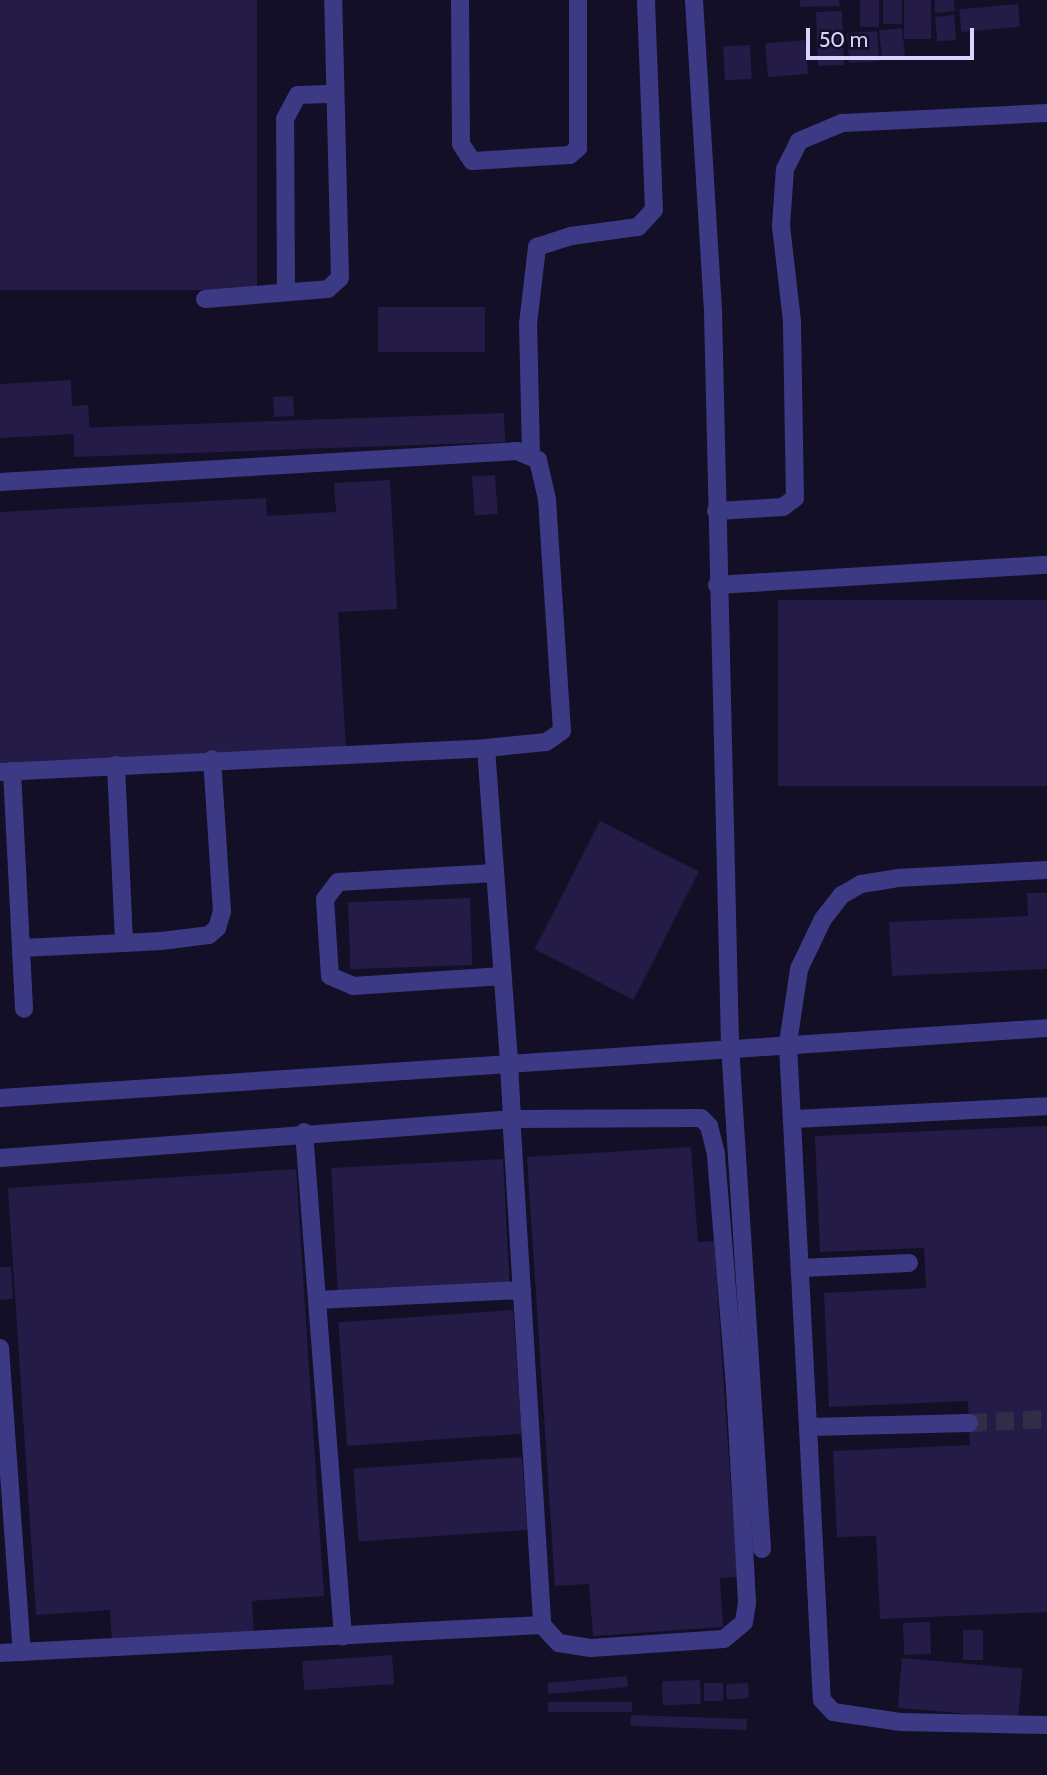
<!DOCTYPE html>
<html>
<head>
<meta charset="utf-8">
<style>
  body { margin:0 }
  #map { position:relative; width:1047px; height:1775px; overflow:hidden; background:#130f26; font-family:Cabin,sans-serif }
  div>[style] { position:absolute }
  .building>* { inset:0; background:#241b47; transform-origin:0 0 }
  .minor-tunnel>* { height:18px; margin-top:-9px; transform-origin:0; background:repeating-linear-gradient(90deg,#312d47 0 18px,transparent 0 27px) }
  .minor>* { height:18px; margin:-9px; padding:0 9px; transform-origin:9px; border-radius:9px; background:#3d3a85 }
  span { translate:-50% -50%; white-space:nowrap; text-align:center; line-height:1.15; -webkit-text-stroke:6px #130f26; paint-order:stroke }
  .scale { position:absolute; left:806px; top:28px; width:168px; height:32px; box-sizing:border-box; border:4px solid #d9d4ff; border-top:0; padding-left:9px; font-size:21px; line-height:24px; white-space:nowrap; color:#d9d4ff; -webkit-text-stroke:5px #130f26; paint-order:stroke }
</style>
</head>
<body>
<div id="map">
  <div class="building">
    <i style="left:0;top:0;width:257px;height:290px"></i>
    <i style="clip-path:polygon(800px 0,839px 0,840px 6px,800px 7px)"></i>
    <i style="left:860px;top:0;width:19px;height:27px"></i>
    <i style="left:883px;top:0;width:19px;height:24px"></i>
    <i style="left:904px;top:0;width:27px;height:39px"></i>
    <i style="clip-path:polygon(935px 0,954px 0,955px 11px,935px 13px)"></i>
    <i style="left:1018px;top:4px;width:23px;height:59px;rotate:85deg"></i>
    <i style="left:842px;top:11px;width:54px;height:26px;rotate:88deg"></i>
    <i style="left:954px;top:15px;width:25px;height:19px;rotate:85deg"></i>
    <i style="left:902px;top:28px;width:29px;height:23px;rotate:84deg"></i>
    <i style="left:877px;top:31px;width:30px;height:30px;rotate:86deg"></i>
    <i style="left:805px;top:40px;width:34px;height:40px;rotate:85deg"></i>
    <i style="left:750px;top:45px;width:34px;height:27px;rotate:87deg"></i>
    <i style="left:485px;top:307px;width:45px;height:107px;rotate:90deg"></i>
    <i style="clip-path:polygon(71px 380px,72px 406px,88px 405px,90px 433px,0 438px,0 384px)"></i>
    <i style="left:293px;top:396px;width:20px;height:20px;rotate:87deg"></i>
    <i style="left:504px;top:413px;width:29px;height:431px;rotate:88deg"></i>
    <i style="left:495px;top:475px;width:39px;height:23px;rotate:86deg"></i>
    <i style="clip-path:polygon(390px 480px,397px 609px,338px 612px,346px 749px,0 768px,0 512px,266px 498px,267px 516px,336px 512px,334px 483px)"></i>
    <i style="left:1047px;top:600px;width:186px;height:269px;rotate:90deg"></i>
    <i style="left:600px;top:821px;width:111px;height:144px;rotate:27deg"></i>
    <i style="clip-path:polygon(1027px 893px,1047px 893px,1047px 969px,892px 976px,889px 922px,1028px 916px)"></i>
    <i style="left:470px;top:898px;width:67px;height:122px;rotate:88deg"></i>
    <i style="clip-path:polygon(1047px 1126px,1047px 1612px,880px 1619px,876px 1536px,837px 1537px,833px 1451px,970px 1445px,968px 1401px,829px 1407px,824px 1293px,926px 1288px,924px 1248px,820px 1252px,815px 1136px)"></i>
    <i style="clip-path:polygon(691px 1147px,698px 1242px,714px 1241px,737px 1577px,720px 1578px,723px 1627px,593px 1636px,589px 1584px,555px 1586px,527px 1157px)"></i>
    <i style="left:503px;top:1159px;width:126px;height:172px;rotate:87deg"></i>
    <i style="clip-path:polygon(296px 1169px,324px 1596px,252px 1601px,254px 1633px,112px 1642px,110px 1610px,36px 1615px,8px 1188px)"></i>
    <i style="clip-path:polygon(0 1267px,11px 1267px,13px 1299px,0 1300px)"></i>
    <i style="left:513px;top:1310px;width:124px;height:175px;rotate:86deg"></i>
    <i style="left:522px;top:1457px;width:73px;height:169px;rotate:86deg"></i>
    <i style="left:930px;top:1622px;width:32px;height:27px;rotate:88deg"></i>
    <i style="left:963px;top:1630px;width:20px;height:30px"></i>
    <i style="left:392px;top:1655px;width:29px;height:90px;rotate:86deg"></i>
    <i style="left:902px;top:1658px;width:121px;height:50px;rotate:5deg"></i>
    <i style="left:627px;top:1676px;width:11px;height:80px;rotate:85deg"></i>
    <i style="left:700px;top:1680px;width:24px;height:38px;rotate:88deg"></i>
    <i style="left:704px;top:1683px;width:19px;height:18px"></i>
    <i style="left:748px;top:1683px;width:15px;height:22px;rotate:86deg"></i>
    <i style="left:632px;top:1702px;width:10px;height:84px;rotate:90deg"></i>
    <i style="left:631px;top:1715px;width:116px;height:11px;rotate:2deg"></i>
  </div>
  <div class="minor-tunnel">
    <i style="left:969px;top:1423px;width:78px;rotate:-2.9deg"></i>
  </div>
  <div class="minor">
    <i style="left:460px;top:0;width:144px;rotate:89.6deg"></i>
    <i style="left:461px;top:144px;width:20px;rotate:57deg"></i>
    <i style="left:472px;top:161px;width:98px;rotate:-3.5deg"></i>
    <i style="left:570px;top:155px;width:11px;rotate:-41deg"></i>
    <i style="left:578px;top:148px;width:148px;rotate:-90deg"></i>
    <i style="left:694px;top:0;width:313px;rotate:86.5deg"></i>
    <i style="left:713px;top:312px;width:734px;rotate:88.67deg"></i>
    <i style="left:730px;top:1046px;width:504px;rotate:86.36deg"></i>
    <i style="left:286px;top:292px;width:173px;rotate:-90.3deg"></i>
    <i style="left:285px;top:119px;width:27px;rotate:-62deg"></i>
    <i style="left:298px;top:95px;width:37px;rotate:-2deg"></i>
    <i style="left:205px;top:299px;width:123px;rotate:-4.6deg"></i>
    <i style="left:328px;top:289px;width:16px;rotate:-43deg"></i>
    <i style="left:340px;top:278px;width:278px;rotate:-91.4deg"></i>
    <i style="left:531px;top:454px;width:130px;rotate:-91.3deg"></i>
    <i style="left:528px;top:324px;width:78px;rotate:-83.3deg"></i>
    <i style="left:537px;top:247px;width:36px;rotate:-18deg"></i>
    <i style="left:571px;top:236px;width:68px;rotate:-7.7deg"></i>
    <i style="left:638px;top:227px;width:23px;rotate:-47deg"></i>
    <i style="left:654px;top:210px;width:210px;rotate:-92.2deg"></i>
    <i style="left:0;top:482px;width:518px;rotate:-3.43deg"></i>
    <i style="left:517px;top:451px;width:23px;rotate:23deg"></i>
    <i style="left:538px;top:460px;width:40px;rotate:77deg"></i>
    <i style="left:547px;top:499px;width:232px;rotate:86.3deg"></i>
    <i style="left:562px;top:731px;width:19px;rotate:145deg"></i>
    <i style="left:546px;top:742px;width:60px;rotate:174.3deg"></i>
    <i style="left:486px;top:748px;width:315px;rotate:85.8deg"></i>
    <i style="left:509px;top:1062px;width:57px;rotate:87deg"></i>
    <i style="left:512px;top:1119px;width:11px;rotate:90deg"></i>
    <i style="left:512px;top:1130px;width:496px;rotate:86.5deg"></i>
    <i style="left:542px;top:1625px;width:25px;rotate:47deg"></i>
    <i style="left:559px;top:1643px;width:32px;rotate:9deg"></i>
    <i style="left:591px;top:1648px;width:133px;rotate:-3.9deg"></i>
    <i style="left:724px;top:1639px;width:26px;rotate:-40deg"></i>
    <i style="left:744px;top:1622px;width:20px;rotate:-81deg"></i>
    <i style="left:747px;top:1602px;width:215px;rotate:-93.2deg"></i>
    <i style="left:735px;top:1387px;width:234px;rotate:-94.7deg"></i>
    <i style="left:716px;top:1154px;width:29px;rotate:-104deg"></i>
    <i style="left:709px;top:1126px;width:11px;rotate:-135deg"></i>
    <i style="left:701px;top:1118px;width:189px;rotate:179.7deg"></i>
    <i style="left:512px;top:1119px;width:513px;rotate:175.64deg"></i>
    <i style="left:716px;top:511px;width:67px;rotate:-3.4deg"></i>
    <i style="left:783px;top:507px;width:15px;rotate:-37deg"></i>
    <i style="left:795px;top:498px;width:177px;rotate:-91deg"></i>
    <i style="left:792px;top:321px;width:96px;rotate:-96.6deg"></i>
    <i style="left:781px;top:226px;width:57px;rotate:-86deg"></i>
    <i style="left:785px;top:169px;width:31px;rotate:-63deg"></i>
    <i style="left:799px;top:141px;width:47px;rotate:-22.7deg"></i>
    <i style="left:842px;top:123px;width:205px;rotate:-2.8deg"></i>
    <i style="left:717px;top:585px;width:331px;rotate:-3.5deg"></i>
    <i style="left:116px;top:765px;width:178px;rotate:87.4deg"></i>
    <i style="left:124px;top:943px;width:37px;rotate:-3deg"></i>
    <i style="left:161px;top:941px;width:48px;rotate:-7.1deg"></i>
    <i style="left:209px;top:935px;width:11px;rotate:-41deg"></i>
    <i style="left:217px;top:928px;width:17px;rotate:-73deg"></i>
    <i style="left:222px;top:912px;width:153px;rotate:-93.7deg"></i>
    <i style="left:12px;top:771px;width:238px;rotate:87.1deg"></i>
    <i style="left:0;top:772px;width:487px;rotate:-2.8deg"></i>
    <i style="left:495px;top:873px;width:157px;rotate:176.7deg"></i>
    <i style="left:338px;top:882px;width:21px;rotate:127deg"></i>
    <i style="left:325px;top:899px;width:77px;rotate:86.3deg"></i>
    <i style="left:330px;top:976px;width:25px;rotate:23deg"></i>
    <i style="left:353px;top:986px;width:150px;rotate:-3.8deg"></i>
    <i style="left:21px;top:948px;width:103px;rotate:-2.8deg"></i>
    <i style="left:0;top:1098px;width:1049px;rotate:-3.82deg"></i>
    <i style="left:794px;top:1119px;width:253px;rotate:-2.9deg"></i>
    <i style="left:304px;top:1132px;width:506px;rotate:85.58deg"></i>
    <i style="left:802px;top:1268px;width:107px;rotate:-2.7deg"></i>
    <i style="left:317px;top:1300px;width:205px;rotate:-2.8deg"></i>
    <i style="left:0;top:1348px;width:305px;rotate:85.9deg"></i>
    <i style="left:969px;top:1423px;width:161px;rotate:178.6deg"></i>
    <i style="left:808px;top:1427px;width:385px;rotate:-93deg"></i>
    <i style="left:788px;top:1043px;width:75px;rotate:-81.5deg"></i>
    <i style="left:799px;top:969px;width:55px;rotate:-64.4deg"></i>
    <i style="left:823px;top:919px;width:31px;rotate:-52deg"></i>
    <i style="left:842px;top:895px;width:22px;rotate:-30deg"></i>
    <i style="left:861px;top:884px;width:36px;rotate:-9deg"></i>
    <i style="left:897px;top:878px;width:150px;rotate:-3.1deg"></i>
    <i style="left:808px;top:1427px;width:273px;rotate:87.1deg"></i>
    <i style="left:822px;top:1700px;width:16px;rotate:47deg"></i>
    <i style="left:833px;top:1712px;width:69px;rotate:8.4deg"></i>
    <i style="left:901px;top:1722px;width:146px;rotate:1.2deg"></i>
    <i style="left:0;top:1653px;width:543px;rotate:-2.96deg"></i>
  </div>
  <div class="scale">50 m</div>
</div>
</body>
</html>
